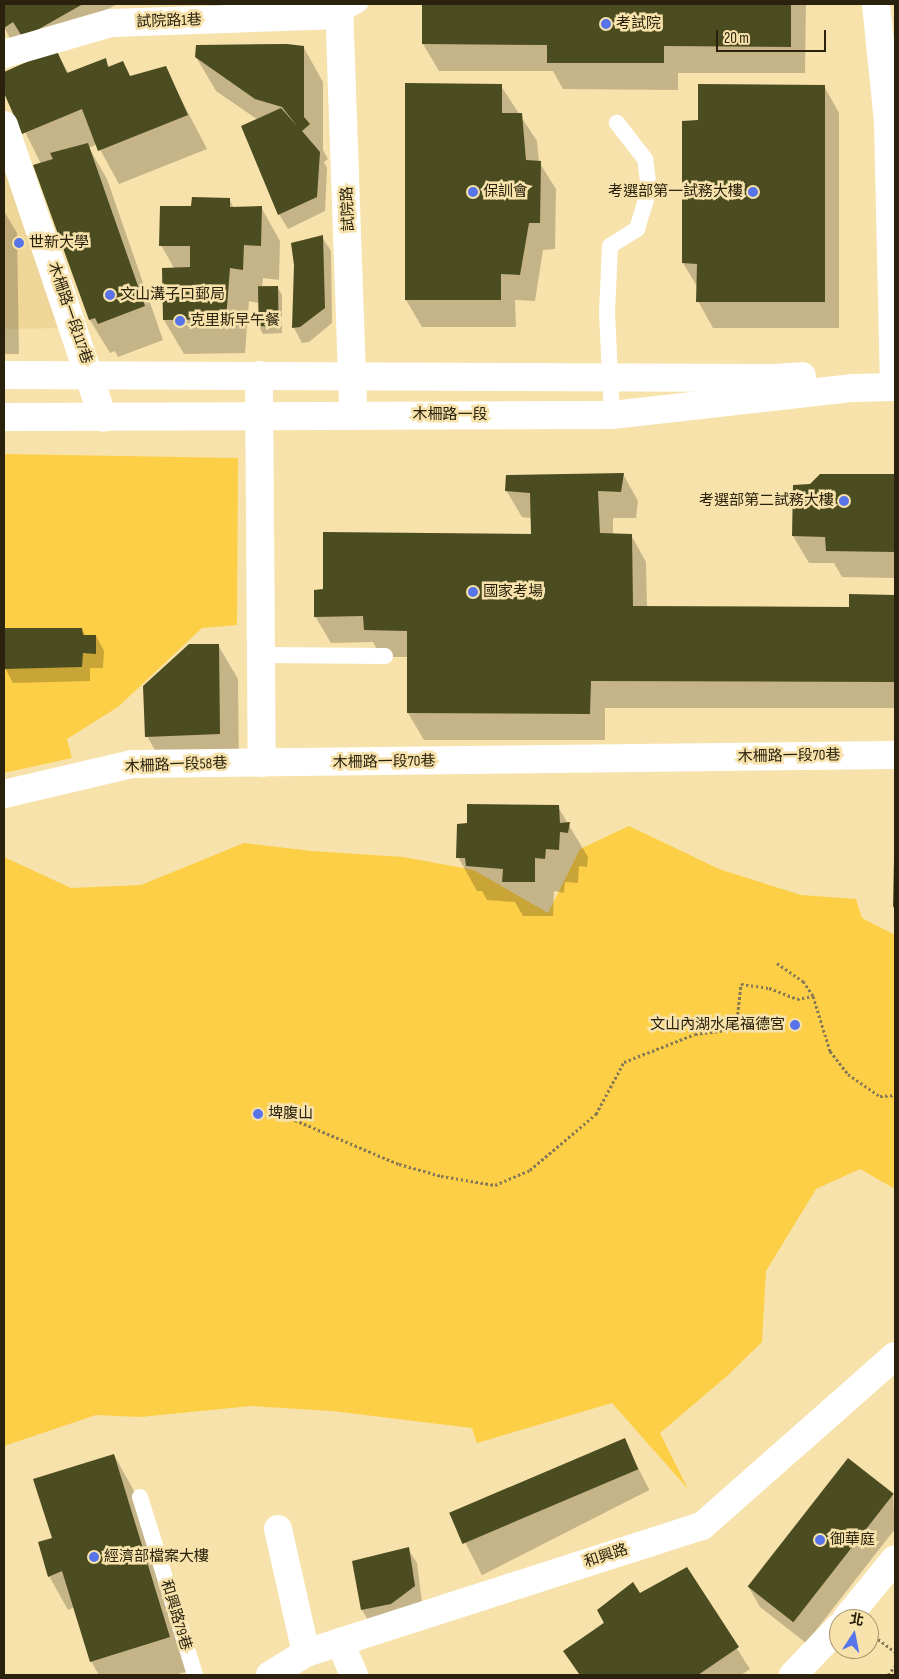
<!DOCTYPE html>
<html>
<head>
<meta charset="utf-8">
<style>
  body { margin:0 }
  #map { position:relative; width:899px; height:1679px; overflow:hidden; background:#f7e2ab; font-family:"Sofia Sans Condensed","Noto Sans TC",sans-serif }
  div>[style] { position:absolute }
  .built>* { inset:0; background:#eed698 }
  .green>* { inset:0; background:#fccf46 }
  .shadow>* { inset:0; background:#0003; transform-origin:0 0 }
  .building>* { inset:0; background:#4c4c21; transform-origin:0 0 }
  .path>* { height:3px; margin-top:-1.5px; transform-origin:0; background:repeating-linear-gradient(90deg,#887a56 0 2.5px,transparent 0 5px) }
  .lane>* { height:16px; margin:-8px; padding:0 8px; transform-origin:8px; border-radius:8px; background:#fff }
  .street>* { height:28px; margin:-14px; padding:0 14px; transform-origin:14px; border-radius:14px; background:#fff }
  .secondary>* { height:28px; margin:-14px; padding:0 14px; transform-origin:14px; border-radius:14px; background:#fff }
  .dots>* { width:14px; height:14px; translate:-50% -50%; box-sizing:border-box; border:2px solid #f7e2ab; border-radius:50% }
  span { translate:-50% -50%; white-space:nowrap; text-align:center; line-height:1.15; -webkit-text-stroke:5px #f7e2ab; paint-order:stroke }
  .street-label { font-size:15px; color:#2a220d }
  .poi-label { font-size:15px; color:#2a220d }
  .left { translate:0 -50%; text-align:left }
  .right { translate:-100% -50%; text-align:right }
  .frame { position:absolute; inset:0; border:5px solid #2a220d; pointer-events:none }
  .north { position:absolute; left:829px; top:1609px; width:50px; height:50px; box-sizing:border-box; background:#f7e2ab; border:1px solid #a5956c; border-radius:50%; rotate:11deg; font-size:14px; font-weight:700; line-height:20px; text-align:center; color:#2a220d }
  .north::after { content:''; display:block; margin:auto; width:18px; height:22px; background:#5774ea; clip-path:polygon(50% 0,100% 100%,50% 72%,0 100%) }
  .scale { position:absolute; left:716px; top:30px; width:110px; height:22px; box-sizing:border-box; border:2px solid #2a220d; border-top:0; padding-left:6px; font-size:15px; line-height:18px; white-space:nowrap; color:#2a220d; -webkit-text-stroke:4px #f7e2ab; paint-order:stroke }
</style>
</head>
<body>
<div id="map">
  <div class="built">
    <i style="clip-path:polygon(4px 158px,63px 328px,4px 329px)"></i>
  </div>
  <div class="green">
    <i style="clip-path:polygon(4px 454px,238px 458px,237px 625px,202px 628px,118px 707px,67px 739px,72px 758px,4px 773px)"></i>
    <i style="clip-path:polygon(629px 826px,719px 869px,801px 895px,856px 899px,862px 918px,895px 935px,895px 1189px,860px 1169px,816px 1189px,766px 1271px,762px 1342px,726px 1377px,660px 1433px,688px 1489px,612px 1403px,477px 1443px,472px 1428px,332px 1411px,251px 1406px,140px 1417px,96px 1415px,4px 1446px,4px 857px,71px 888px,141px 885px,244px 843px,312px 851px,403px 857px,474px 870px,548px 913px,580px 849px)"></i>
  </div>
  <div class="shadow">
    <i style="clip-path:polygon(4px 4px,117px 4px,32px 52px,12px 42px,4px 27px)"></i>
    <i style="clip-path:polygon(208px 4px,307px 4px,221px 26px)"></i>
    <i style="clip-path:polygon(423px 4px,806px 4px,805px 73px,678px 73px,678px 90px,563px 89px,553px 71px,439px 71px,423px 44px)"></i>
    <i style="clip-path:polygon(304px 48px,323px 82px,323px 150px,328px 159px,324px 162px,327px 168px,325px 211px,288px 229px,279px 214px,258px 120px,216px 91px,196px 57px)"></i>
    <i style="clip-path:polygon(56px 51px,69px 74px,105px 60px,110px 68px,131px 77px,165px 68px,207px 149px,119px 184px,97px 144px,89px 148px,107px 179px,163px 340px,118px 357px,115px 351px,110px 353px,90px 320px,34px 166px,41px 164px,4px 89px,4px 73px)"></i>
    <i style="clip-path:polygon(406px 85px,501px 86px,537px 141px,539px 162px,556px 189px,555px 249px,543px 250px,535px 301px,515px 300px,516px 327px,422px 327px,406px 300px)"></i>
    <i style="clip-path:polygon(824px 86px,839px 113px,839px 328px,713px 328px,698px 301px,698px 288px,683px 263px,699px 122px)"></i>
    <i style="clip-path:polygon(229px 199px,234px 208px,261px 207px,280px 241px,279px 280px,263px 278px,262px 288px,278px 288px,282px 295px,282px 333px,263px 334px,259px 327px,259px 303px,249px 301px,245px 353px,184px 354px,164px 320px,174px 268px,161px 245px,192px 208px)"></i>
    <i style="clip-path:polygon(4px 211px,17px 233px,19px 354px,4px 354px)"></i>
    <i style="clip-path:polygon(322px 237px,331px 251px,332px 323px,309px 342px,302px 343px,294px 328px,296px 264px)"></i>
    <i style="clip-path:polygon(623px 474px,638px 501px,636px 518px,613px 518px,613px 535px,631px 535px,646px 562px,647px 607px,850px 608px,850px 595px,895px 596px,895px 708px,605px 708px,605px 740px,424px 740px,408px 713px,408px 657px,381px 657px,373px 642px,331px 643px,315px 616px,532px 536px,531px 518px,522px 517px,506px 490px)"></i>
    <i style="clip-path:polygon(895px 475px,895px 578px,842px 577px,834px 563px,809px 563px,793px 536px,794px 486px,810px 485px,820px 476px)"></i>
    <i style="clip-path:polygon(82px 629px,86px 637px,96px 636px,104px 651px,103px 668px,90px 668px,90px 681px,13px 683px,5px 668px)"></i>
    <i style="clip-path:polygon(218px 645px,238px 679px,239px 767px,166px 770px,147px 736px)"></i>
    <i style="clip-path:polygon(558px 807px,588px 857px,587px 867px,579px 866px,578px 883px,565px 882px,564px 893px,554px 891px,553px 916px,523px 916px,515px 902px,487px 900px,482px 891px,477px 891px,458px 857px)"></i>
    <i style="clip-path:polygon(895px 816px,895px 908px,894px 906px)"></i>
    <i style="left:624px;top:1440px;width:56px;height:188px;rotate:63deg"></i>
    <i style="clip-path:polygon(114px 1455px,133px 1489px,189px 1671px,174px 1675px,99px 1675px,91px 1661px,75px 1607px,68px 1610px,49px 1576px)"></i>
    <i style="clip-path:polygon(893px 1495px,895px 1529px,806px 1643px,760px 1607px,748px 1586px)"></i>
    <i style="clip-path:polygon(408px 1549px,417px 1563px,422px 1602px,371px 1625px,362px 1610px,353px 1562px)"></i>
    <i style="clip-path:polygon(686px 1569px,750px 1669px,741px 1675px,579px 1675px,565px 1652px,639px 1595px)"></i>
  </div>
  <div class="building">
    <i style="clip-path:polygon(4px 4px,83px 4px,23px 38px,13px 22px,4px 28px)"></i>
    <i style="clip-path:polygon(422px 4px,791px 4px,791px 47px,664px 46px,664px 63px,547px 63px,547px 45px,422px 44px)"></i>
    <i style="clip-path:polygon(287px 44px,304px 46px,304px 117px,310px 124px,302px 131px,320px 152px,317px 197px,278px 215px,241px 126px,281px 108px,297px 126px,282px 107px,255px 99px,195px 57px,196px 45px)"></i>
    <i style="clip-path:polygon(56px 49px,67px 73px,106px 58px,108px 67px,123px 61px,130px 76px,166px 66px,188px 115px,98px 151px,82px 109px,22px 134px,4px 93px,4px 72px)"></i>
    <i style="clip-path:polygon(405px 83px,502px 84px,502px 113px,522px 113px,526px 160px,541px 161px,540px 223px,529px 223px,520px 275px,501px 274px,501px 300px,405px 300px)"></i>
    <i style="clip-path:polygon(698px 84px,825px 85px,825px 302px,696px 302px,697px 264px,682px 263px,682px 121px,698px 120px)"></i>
    <i style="clip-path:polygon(88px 143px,145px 306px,98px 324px,95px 318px,89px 320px,33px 165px,53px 159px,50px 153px)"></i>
    <i style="clip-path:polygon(192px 197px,230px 198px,230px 207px,262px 206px,261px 246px,244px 245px,243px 270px,230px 268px,226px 319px,163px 320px,162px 268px,190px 267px,190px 246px,159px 246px,160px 206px,191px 206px)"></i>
    <i style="clip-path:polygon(323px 235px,325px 308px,300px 327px,292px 328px,294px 265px,291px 243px)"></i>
    <i style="left:278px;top:286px;width:40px;height:20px;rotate:89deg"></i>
    <i style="clip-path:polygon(624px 473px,621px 492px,598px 491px,600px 533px,632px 534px,633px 606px,849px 607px,849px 594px,895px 595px,895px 682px,591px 681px,590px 714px,407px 713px,407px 631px,364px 630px,363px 616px,314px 617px,314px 590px,323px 589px,323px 532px,531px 534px,530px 493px,505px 491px,506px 475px)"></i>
    <i style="clip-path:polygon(820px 474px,895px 474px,895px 552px,826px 551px,825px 537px,792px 536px,793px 485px,810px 484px)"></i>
    <i style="clip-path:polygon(4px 628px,82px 628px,83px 635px,96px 635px,96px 654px,83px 653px,82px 667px,4px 669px)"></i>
    <i style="clip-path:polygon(189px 644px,219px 644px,220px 734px,145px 737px,143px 686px)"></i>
    <i style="clip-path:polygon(467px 804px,559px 805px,560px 823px,570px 822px,568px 833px,560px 832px,559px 850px,546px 849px,545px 859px,535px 858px,535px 882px,502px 882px,503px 869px,466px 866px,465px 858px,456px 858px,457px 824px,467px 823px)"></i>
    <i style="clip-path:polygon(895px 813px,895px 910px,893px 906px)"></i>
    <i style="left:625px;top:1438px;width:34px;height:191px;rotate:67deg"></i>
    <i style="clip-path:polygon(114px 1454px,170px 1637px,90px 1662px,62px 1571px,48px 1577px,38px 1542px,52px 1538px,33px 1479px)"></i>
    <i style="left:848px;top:1458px;width:58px;height:163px;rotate:38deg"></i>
    <i style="clip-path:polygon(409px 1547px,415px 1586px,391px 1604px,361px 1610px,352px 1561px)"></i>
    <i style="clip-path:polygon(687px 1567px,739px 1647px,698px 1675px,580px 1675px,563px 1651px,604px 1623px,597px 1610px,633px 1582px,640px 1593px)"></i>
  </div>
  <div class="path">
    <i style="left:777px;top:963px;width:32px;rotate:35deg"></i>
    <i style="left:803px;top:981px;width:18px;rotate:56deg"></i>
    <i style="left:813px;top:996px;width:58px;rotate:72.8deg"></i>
    <i style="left:830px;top:1051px;width:29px;rotate:52deg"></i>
    <i style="left:848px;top:1074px;width:39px;rotate:35deg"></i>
    <i style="left:880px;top:1096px;width:15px;rotate:-4deg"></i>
    <i style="left:281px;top:1114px;width:128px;rotate:23deg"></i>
    <i style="left:399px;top:1164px;width:44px;rotate:15.9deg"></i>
    <i style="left:441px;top:1176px;width:55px;rotate:9.5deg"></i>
    <i style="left:495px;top:1185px;width:38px;rotate:-23deg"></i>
    <i style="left:530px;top:1170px;width:87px;rotate:-40.3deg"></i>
    <i style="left:596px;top:1114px;width:59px;rotate:-61.7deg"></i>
    <i style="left:624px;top:1062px;width:76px;rotate:-21.5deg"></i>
    <i style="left:695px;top:1034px;width:41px;rotate:-7deg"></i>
    <i style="left:736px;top:1029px;width:45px;rotate:-83.7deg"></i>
    <i style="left:741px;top:984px;width:28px;rotate:8deg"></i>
    <i style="left:769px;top:988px;width:30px;rotate:21deg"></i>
    <i style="left:797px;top:999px;width:16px;rotate:-11deg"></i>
    <i style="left:874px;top:1636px;width:26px;rotate:37deg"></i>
    <i style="left:888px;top:1675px;width:11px;rotate:-52deg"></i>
  </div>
  <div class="lane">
    <i style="left:340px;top:15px;width:23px;rotate:-29deg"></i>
    <i style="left:612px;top:415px;width:103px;rotate:-92.8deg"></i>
    <i style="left:607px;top:312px;width:66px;rotate:-87.4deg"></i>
    <i style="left:610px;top:246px;width:32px;rotate:-32deg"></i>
    <i style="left:637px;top:229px;width:41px;rotate:-72.9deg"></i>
    <i style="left:649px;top:190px;width:31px;rotate:-97deg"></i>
    <i style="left:645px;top:159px;width:46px;rotate:-127.9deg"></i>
    <i style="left:262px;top:655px;width:123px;rotate:0.5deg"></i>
    <i style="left:140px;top:1497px;width:186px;rotate:72.8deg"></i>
  </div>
  <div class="street">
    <i style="left:339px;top:4px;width:410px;rotate:88deg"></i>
    <i style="left:876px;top:4px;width:120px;rotate:84.2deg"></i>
    <i style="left:888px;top:123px;width:264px;rotate:88.7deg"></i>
    <i style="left:4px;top:54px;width:111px;rotate:-16.2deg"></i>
    <i style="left:111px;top:23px;width:229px;rotate:-2deg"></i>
    <i style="left:4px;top:125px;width:309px;rotate:71.3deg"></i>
    <i style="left:259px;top:375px;width:388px;rotate:89.6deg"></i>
    <i style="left:4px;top:794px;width:131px;rotate:-13.2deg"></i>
    <i style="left:132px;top:764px;width:763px;rotate:-0.68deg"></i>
    <i style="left:278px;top:1529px;width:127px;rotate:77.3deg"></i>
    <i style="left:846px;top:1619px;width:77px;rotate:-50.8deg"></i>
    <i style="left:340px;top:1642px;width:36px;rotate:67deg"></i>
    <i style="left:270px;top:1675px;width:42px;rotate:-31.4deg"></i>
    <i style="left:306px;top:1653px;width:416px;rotate:-17.8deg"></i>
    <i style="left:702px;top:1526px;width:257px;rotate:-41.4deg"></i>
    <i style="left:793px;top:1675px;width:66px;rotate:-46.2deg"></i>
  </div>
  <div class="secondary">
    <i style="left:4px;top:375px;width:771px;rotate:0.22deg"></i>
    <i style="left:775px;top:378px;width:27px;rotate:-4deg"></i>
    <i style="left:4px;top:417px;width:608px;rotate:-0.19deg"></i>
    <i style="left:612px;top:415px;width:243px;rotate:-6.4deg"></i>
    <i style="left:853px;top:388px;width:42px;rotate:-1.4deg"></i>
  </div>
  <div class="dots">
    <i style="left:606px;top:24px;background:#5774ea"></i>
    <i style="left:473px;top:192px;background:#5774ea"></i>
    <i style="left:753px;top:192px;background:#5774ea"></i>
    <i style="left:19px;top:243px;background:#5774ea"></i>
    <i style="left:110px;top:295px;background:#5774ea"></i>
    <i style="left:180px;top:321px;background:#5774ea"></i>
    <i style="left:844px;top:501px;background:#5774ea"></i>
    <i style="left:473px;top:592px;background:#5774ea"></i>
    <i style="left:795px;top:1025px;background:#5774ea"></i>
    <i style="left:258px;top:1114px;background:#5774ea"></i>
    <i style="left:820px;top:1540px;background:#5774ea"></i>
    <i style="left:94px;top:1557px;background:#5774ea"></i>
  </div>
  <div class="street-label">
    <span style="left:169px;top:21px;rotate:-2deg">試院路1巷</span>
    <span style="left:348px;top:209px;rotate:-92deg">試院路</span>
    <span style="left:70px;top:313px;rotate:71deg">木柵路一段117巷</span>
    <span style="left:450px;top:415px">木柵路一段</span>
    <span style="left:789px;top:756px;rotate:-1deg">木柵路一段70巷</span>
    <span style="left:384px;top:762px;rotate:-1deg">木柵路一段70巷</span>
    <span style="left:176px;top:765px;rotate:-2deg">木柵路一段58巷</span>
    <span style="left:606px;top:1556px;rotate:-18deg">和興路</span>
    <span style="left:176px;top:1615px;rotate:73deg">和興路79巷</span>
  </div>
  <div class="poi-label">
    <span class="left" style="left:616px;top:24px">考試院</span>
    <span class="left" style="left:483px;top:192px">保訓會</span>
    <span class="right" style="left:743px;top:192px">考選部第一試務大樓</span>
    <span class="left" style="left:29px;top:243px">世新大學</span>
    <span class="left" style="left:120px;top:295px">文山溝子口郵局</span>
    <span class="left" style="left:190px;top:321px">克里斯早午餐</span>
    <span class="right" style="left:834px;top:501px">考選部第二試務大樓</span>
    <span class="left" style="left:483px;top:592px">國家考場</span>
    <span class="right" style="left:785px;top:1025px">文山內湖水尾福德宮</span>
    <span class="left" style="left:268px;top:1114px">埤腹山</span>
    <span class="left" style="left:830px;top:1540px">御華庭</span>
    <span class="left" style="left:104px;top:1557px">經濟部檔案大樓</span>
  </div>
  <div class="frame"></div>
  <div class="north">北</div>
  <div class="scale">20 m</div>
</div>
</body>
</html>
